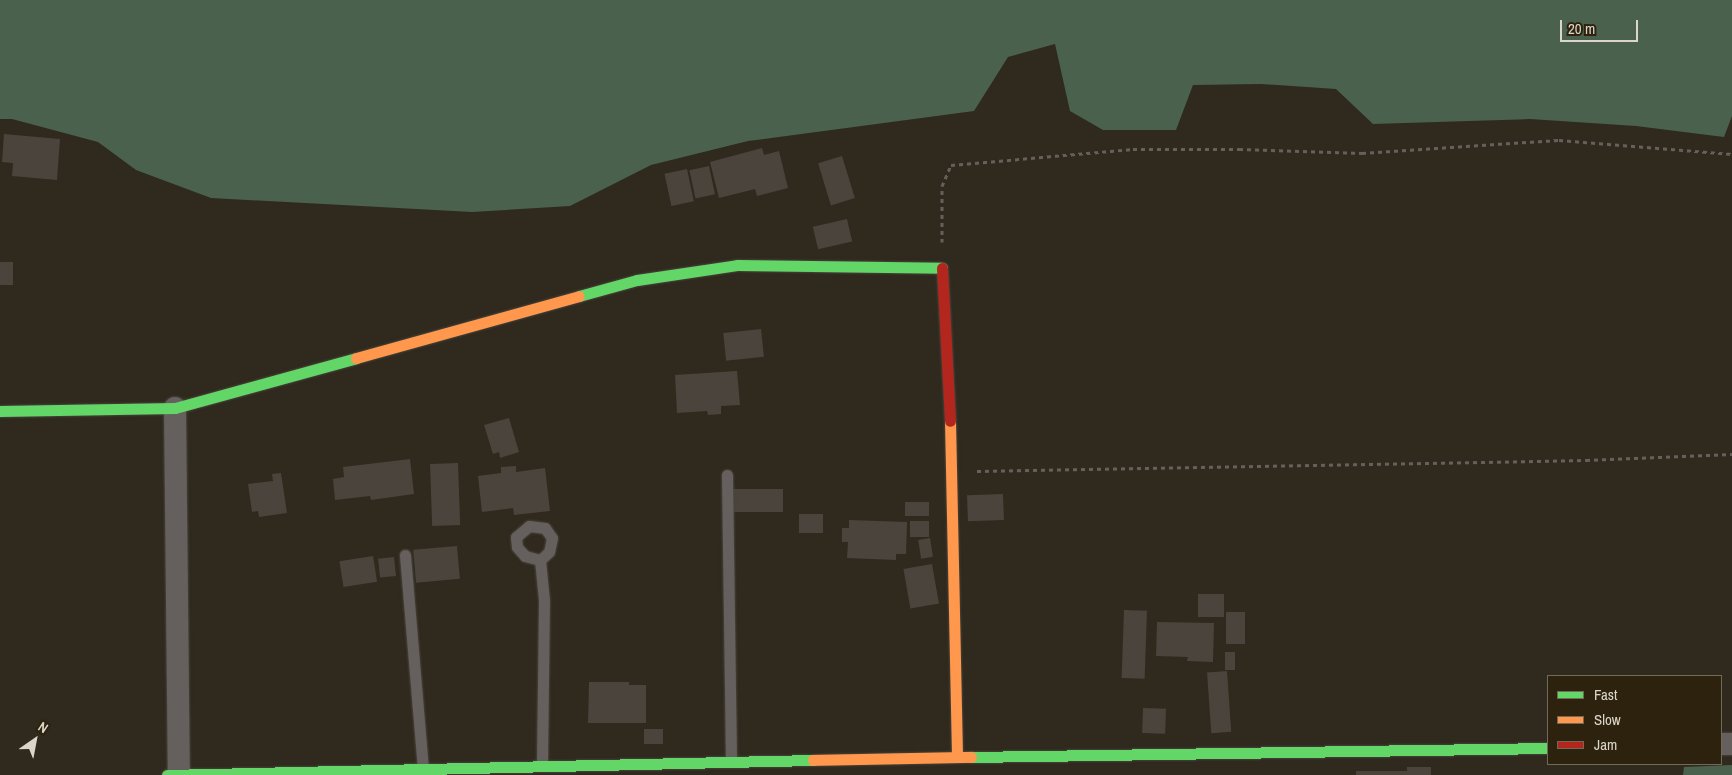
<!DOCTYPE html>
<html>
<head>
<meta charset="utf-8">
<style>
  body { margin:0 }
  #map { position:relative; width:1732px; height:775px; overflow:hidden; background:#2f291e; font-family:"Archivo Narrow",sans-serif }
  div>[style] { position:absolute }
  .forest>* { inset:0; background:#4a614d }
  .building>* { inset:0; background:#4b443c; transform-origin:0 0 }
  .path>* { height:3px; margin-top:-1.5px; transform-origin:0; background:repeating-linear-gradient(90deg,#65605c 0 4px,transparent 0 8px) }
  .roads { filter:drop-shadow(0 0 1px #49443b) drop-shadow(0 0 1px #49443b) }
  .lane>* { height:11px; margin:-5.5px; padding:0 5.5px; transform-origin:5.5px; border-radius:5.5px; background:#655f5d }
  .street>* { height:22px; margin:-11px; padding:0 11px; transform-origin:11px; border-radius:11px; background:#655f5d }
  .fast>* { height:11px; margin:-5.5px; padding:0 5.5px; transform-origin:5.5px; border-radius:5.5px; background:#63d668 }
  .slow>* { height:11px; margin:-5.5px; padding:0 5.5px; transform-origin:5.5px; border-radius:5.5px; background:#ff974d }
  .jam>* { height:11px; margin:-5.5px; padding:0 5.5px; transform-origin:5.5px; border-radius:5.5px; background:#b3261e }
  span { translate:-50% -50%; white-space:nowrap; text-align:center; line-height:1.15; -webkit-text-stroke:4px #2c220e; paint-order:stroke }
  .legend { position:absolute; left:1547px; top:675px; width:175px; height:90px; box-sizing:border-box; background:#2c220e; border:1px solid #726a59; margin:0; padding:6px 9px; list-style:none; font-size:15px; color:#dcd5c9 }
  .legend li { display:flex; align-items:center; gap:10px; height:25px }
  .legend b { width:25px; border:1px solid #726a59 }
  .north { position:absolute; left:10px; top:715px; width:50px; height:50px; -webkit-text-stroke:4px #2c220e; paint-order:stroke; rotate:33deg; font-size:14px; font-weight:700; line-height:20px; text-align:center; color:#dcd5c9 }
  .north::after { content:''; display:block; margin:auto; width:18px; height:22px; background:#dcd5c9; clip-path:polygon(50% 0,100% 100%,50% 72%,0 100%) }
  .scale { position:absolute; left:1560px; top:20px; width:78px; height:22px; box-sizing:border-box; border:2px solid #dcd5c9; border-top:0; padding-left:6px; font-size:15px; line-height:18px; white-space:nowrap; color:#dcd5c9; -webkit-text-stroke:4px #2c220e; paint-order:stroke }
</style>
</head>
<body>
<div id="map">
  <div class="forest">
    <i style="clip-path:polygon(0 0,1732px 0,1732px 116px,1724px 137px,1636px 126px,1530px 119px,1373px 124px,1336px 89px,1261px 84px,1193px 85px,1176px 130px,1103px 130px,1070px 111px,1055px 44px,1008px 57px,974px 111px,748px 141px,651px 165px,570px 206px,472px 212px,211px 198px,136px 170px,98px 142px,12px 119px,0 119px)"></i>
    <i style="clip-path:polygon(1732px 765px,1732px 775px,1683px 775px,1684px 767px)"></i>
  </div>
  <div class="building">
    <i style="clip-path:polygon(4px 134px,60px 139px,57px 180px,12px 176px,13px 163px,2px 162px)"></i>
    <i style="clip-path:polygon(762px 148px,764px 155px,779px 151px,788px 188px,757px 196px,755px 189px,719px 198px,710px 162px)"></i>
    <i style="left:842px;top:156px;width:44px;height:25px;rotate:73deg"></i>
    <i style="left:709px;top:166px;width:29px;height:20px;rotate:78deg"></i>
    <i style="left:687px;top:169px;width:33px;height:23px;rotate:78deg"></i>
    <i style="left:847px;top:219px;width:23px;height:35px;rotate:77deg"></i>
    <i style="left:0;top:262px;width:13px;height:23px"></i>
    <i style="left:761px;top:329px;width:28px;height:38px;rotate:84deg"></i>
    <i style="clip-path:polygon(737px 371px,740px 405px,721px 406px,721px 414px,708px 415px,707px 411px,677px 413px,675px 375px)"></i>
    <i style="clip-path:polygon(509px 418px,519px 452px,500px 458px,499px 452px,493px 454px,484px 425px)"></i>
    <i style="clip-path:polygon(410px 459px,414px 494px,371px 500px,370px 496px,335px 500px,333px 479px,344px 477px,343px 467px)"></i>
    <i style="left:458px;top:463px;width:62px;height:28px;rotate:88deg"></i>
    <i style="clip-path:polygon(516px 466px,516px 472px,545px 468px,550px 511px,514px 515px,513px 508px,482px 512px,478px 476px,501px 473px,501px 467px)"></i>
    <i style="clip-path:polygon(281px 473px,287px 513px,259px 517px,258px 511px,252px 512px,248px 484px,273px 481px,272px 474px)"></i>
    <i style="left:733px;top:489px;width:50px;height:23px"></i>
    <i style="left:1003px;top:494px;width:26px;height:36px;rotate:88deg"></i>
    <i style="left:905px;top:502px;width:24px;height:14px"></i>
    <i style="left:799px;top:514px;width:24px;height:19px"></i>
    <i style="clip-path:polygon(849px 520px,907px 522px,906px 554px,896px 554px,896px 560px,847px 558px,848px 542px,842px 542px,842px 528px,849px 528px)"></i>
    <i style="left:910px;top:521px;width:19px;height:16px"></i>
    <i style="left:930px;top:538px;width:19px;height:12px;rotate:81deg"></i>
    <i style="left:457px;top:546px;width:33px;height:44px;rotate:85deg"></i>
    <i style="left:373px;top:556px;width:26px;height:34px;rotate:81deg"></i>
    <i style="left:394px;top:557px;width:19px;height:16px;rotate:84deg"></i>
    <i style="left:932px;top:564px;width:40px;height:29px;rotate:80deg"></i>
    <i style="left:1198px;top:594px;width:26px;height:23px"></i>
    <i style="left:1124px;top:610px;width:23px;height:68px;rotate:2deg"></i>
    <i style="left:1226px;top:612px;width:19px;height:32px"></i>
    <i style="clip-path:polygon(1157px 622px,1214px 623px,1213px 662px,1187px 661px,1188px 657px,1156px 656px)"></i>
    <i style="left:1225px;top:652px;width:10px;height:18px"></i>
    <i style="left:1227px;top:671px;width:61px;height:20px;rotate:86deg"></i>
    <i style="clip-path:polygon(589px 682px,629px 682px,629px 685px,646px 685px,646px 723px,588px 723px)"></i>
    <i style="left:1143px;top:708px;width:23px;height:25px;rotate:2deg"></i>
    <i style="left:644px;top:729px;width:19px;height:15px"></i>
    <i style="clip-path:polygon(1407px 767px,1431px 767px,1431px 775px,1356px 775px,1356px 771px,1407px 771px)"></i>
  </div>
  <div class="path">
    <i style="left:942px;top:242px;width:56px;rotate:-90deg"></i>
    <i style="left:942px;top:186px;width:23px;rotate:-67deg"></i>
    <i style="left:951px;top:165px;width:183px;rotate:-5deg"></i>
    <i style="left:1133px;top:149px;width:106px"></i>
    <i style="left:1239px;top:149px;width:123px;rotate:1.9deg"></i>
    <i style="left:1362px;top:153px;width:197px;rotate:-3.8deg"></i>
    <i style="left:1559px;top:140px;width:174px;rotate:4.6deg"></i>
    <i style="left:977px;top:471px;width:609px;rotate:-1.03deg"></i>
    <i style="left:1586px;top:460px;width:146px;rotate:-2.4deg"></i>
  </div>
  <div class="roads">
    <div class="lane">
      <i style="left:727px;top:475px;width:287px;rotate:89.2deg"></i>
      <i style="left:529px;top:526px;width:16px;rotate:7deg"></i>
      <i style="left:545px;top:528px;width:12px;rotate:55deg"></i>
      <i style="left:552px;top:538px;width:14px;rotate:102deg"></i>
      <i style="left:549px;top:552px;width:12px;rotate:138deg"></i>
      <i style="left:540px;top:560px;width:16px;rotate:-165deg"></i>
      <i style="left:525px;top:556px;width:12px;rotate:-132deg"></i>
      <i style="left:517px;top:547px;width:10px;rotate:-96deg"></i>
      <i style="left:516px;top:537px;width:17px;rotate:-40deg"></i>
      <i style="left:405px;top:555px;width:215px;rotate:85.2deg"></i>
      <i style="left:540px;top:560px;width:40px;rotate:84.3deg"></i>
      <i style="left:544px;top:600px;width:166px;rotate:90.7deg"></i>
    </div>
    <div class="street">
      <i style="left:175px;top:408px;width:367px;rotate:89.4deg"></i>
      <i style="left:1721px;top:744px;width:11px"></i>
    </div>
    <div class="fast">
      <i style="left:579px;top:296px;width:60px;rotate:-15.4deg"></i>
      <i style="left:637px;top:280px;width:101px;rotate:-8.5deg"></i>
      <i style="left:737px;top:265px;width:205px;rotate:0.8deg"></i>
      <i style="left:0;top:411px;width:175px;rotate:-1deg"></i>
      <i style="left:175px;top:408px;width:188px;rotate:-15.4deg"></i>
      <i style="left:971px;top:757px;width:577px;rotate:-0.89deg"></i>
      <i style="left:167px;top:775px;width:646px;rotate:-1.33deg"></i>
    </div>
    <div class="slow">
      <i style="left:356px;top:358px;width:231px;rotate:-15.5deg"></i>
      <i style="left:950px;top:421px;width:336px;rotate:88.8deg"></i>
      <i style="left:813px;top:760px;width:158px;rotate:-1.1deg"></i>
    </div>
    <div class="jam">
      <i style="left:942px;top:268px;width:153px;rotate:87deg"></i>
    </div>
  </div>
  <ul class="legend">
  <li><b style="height:6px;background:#63d668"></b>Fast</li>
  <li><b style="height:6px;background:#ff974d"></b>Slow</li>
  <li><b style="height:6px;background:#b3261e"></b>Jam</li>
  </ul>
  <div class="north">N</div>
  <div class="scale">20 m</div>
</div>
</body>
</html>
